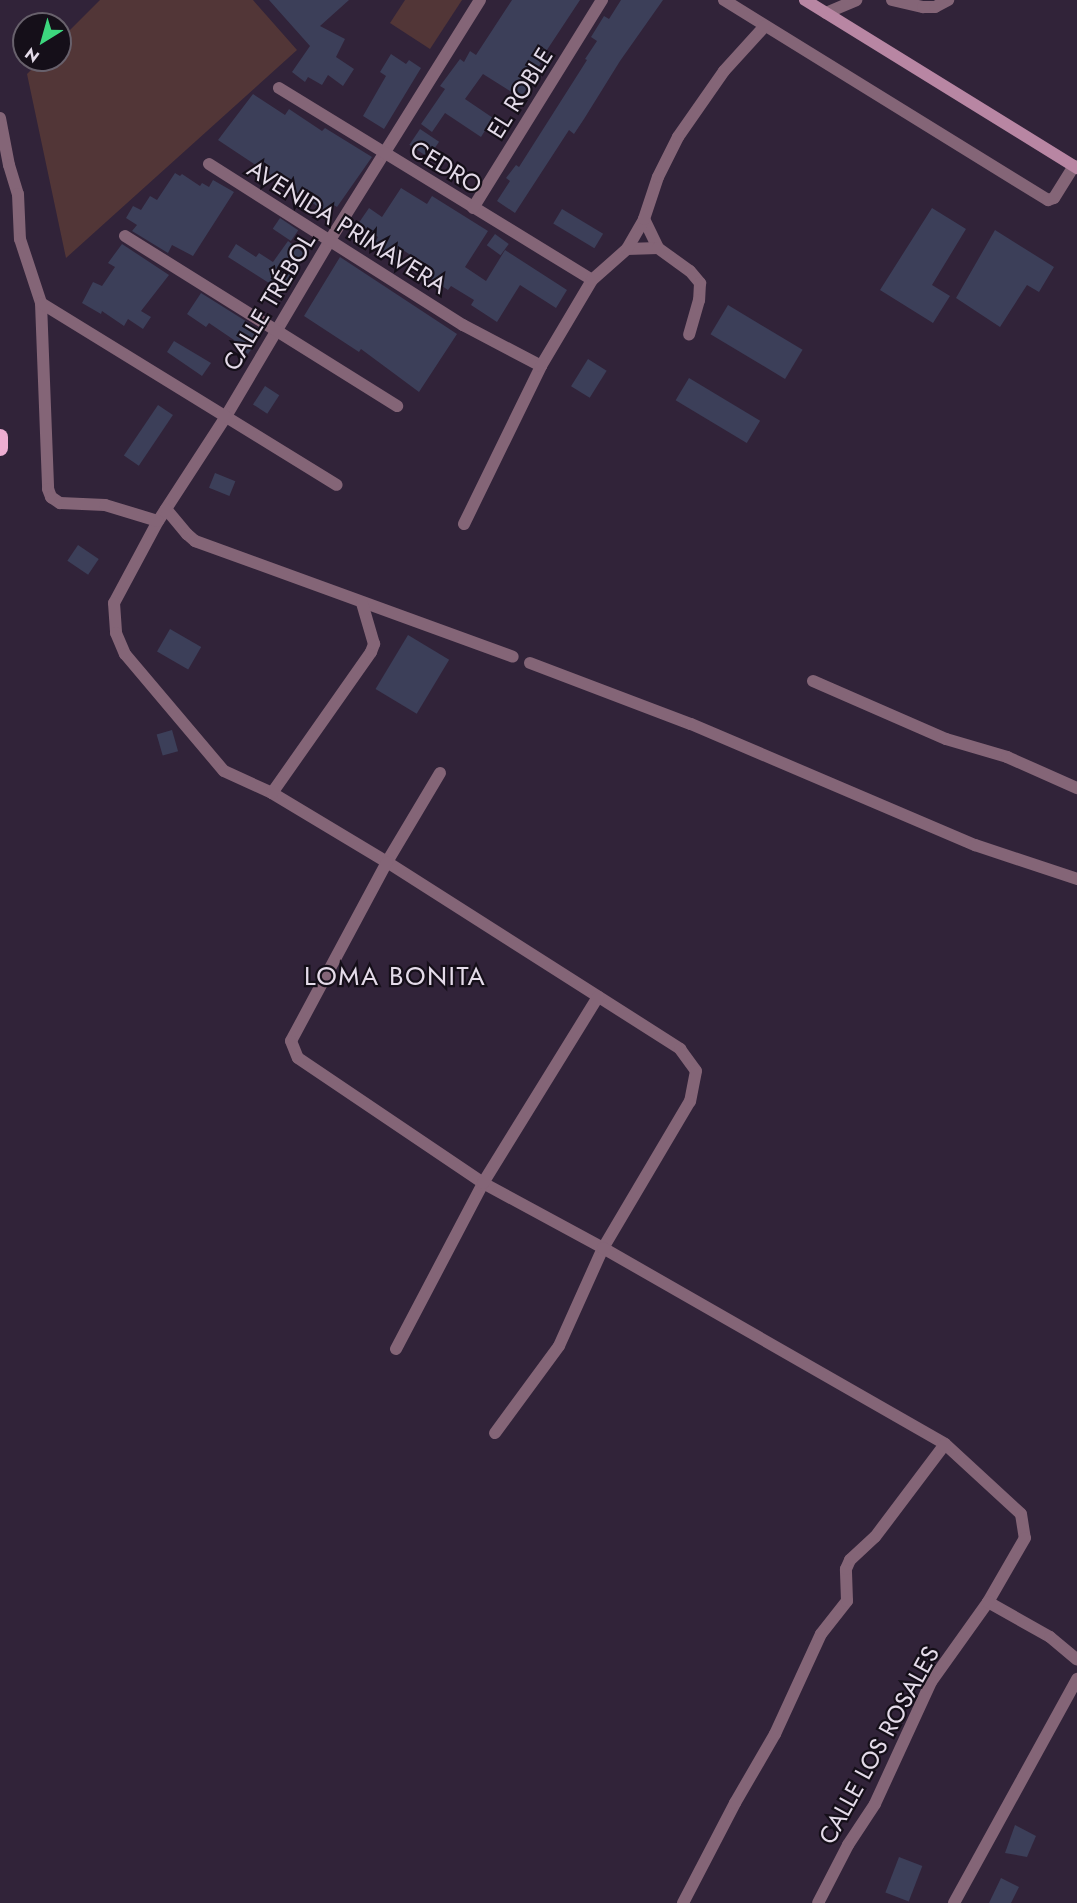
<!DOCTYPE html>
<html>
<head>
<meta charset="utf-8">
<style>
  body { margin:0 }
  #map { position:relative; width:1077px; height:1903px; overflow:hidden; background:#312339; font-family:Jost,sans-serif }
  div>[style] { position:absolute }
  .green>* { inset:0; background:#523637 }
  .building>* { inset:0; background:#3c3f59; transform-origin:0 0 }
  .pedestrian>* { height:12px; margin:-6px; padding:0 6px; transform-origin:6px; border-radius:6px; background:#846577 }
  .minor>* { height:12px; margin:-6px; padding:0 6px; transform-origin:6px; border-radius:6px; background:#846577 }
  .secondary>* { height:12px; margin:-6px; padding:0 6px; transform-origin:6px; border-radius:6px; background:#b886a3 }
  .trunk>* { height:16px; margin:-8px; padding:0 8px; transform-origin:8px; border-radius:8px; background:#eeaed2 }
  span { translate:-50% -50%; white-space:nowrap; text-align:center; line-height:1.15; -webkit-text-stroke:4.5px #150f19; paint-order:stroke }
  .street-label { font-size:24px; color:#e4dbe9 }
  .neighbourhood-label { font-size:26px; color:#e4dbe9; letter-spacing:1.5px }
  .north { position:absolute; left:12px; top:12px; width:60px; height:60px; box-sizing:border-box; background:#150f19; border:2px solid #68616c; border-radius:50%; rotate:217deg; font-size:16px; font-weight:700; line-height:24px; text-align:center; color:#e4dbe9 }
  .north::after { content:''; display:block; margin:auto; width:21px; height:27px; background:#3dd77e; clip-path:polygon(50% 0,100% 100%,50% 72%,0 100%) }
</style>
</head>
<body>
<div id="map">
  <div class="green">
    <i style="clip-path:polygon(100px 0,253px 0,297px 50px,66px 258px,27px 74px,41px 60px,60px 60px,60px 40px)"></i>
    <i style="clip-path:polygon(405px 0,462px 0,430px 49px,390px 23px)"></i>
  </div>
  <div class="building">
    <i style="clip-path:polygon(269px 0,349px 0,320px 26px,345px 39px,336px 57px,354px 69px,343px 86px,328px 75px,322px 85px,308px 77px,305px 82px,292px 72px,310px 46px)"></i>
    <i style="clip-path:polygon(512px 0,580px 0,539px 62px,541px 63px,521px 98px,483px 74px,465px 99px,493px 118px,481px 137px,445px 113px,432px 132px,421px 124px,445px 89px,440px 86px,460px 59px,464px 62px,470px 51px,476px 55px)"></i>
    <i style="clip-path:polygon(621px 0,663px 0,620px 61px,584px 119px,574px 134px,569px 130px,515px 213px,497px 201px,510px 181px,506px 178px,516px 165px,519px 167px,587px 60px,585px 59px,597px 41px,591px 37px,604px 16px,609px 19px)"></i>
    <i style="clip-path:polygon(391px 54px,406px 64px,409px 60px,421px 68px,384px 129px,363px 116px,386px 76px,380px 72px)"></i>
    <i style="clip-path:polygon(253px 94px,285px 115px,289px 109px,322px 131px,325px 128px,372px 157px,337px 207px,332px 204px,326px 212px,218px 140px)"></i>
    <i style="left:420px;top:129px;width:23px;height:19px;rotate:34deg"></i>
    <i style="clip-path:polygon(175px 173px,180px 176px,182px 174px,200px 186px,202px 183px,209px 187px,213px 180px,234px 192px,193px 256px,172px 245px,168px 253px,132px 231px,137px 225px,126px 218px,133px 206px,141px 210px,150px 196px,157px 200px)"></i>
    <i style="clip-path:polygon(401px 188px,427px 204px,432px 196px,488px 231px,465px 267px,486px 281px,505px 250px,567px 290px,556px 308px,520px 285px,497px 322px,471px 305px,474px 300px,451px 286px,448px 290px,419px 271px,424px 264px,403px 250px,396px 261px,373px 246px,378px 237px,358px 224px,369px 208px,382px 217px)"></i>
    <i style="clip-path:polygon(932px 208px,966px 229px,932px 285px,950px 296px,933px 323px,880px 290px)"></i>
    <i style="left:562px;top:209px;width:48px;height:17px;rotate:31deg"></i>
    <i style="left:280px;top:218px;width:22px;height:13px;rotate:34deg"></i>
    <i style="clip-path:polygon(995px 230px,1054px 267px,1039px 292px,1027px 285px,1000px 327px,956px 298px)"></i>
    <i style="left:495px;top:234px;width:17px;height:14px;rotate:36deg"></i>
    <i style="clip-path:polygon(288px 241px,305px 254px,281px 295px,267px 286px,269px 283px,228px 257px,236px 244px,256px 257px,259px 253px,273px 262px)"></i>
    <i style="clip-path:polygon(122px 244px,169px 275px,141px 311px,151px 317px,143px 329px,128px 319px,124px 326px,102px 311px,101px 314px,82px 303px,93px 282px,102px 286px,115px 267px,108px 263px)"></i>
    <i style="clip-path:polygon(340px 257px,457px 334px,419px 392px,361px 349px,359px 352px,304px 316px)"></i>
    <i style="clip-path:polygon(201px 293px,263px 332px,248px 354px,232px 343px,234px 340px,209px 323px,206px 327px,187px 314px)"></i>
    <i style="left:728px;top:305px;width:87px;height:34px;rotate:31deg"></i>
    <i style="clip-path:polygon(174px 341px,211px 363px,202px 376px,167px 352px)"></i>
    <i style="left:588px;top:359px;width:22px;height:32px;rotate:32deg"></i>
    <i style="left:689px;top:378px;width:83px;height:26px;rotate:31deg"></i>
    <i style="left:265px;top:386px;width:17px;height:22px;rotate:33deg"></i>
    <i style="left:158px;top:405px;width:18px;height:61px;rotate:34deg"></i>
    <i style="left:215px;top:473px;width:22px;height:16px;rotate:22deg"></i>
    <i style="left:78px;top:545px;width:25px;height:19px;rotate:34deg"></i>
    <i style="left:170px;top:629px;width:36px;height:26px;rotate:30deg"></i>
    <i style="left:408px;top:635px;width:48px;height:63px;rotate:31deg"></i>
    <i style="left:172px;top:730px;width:22px;height:16px;rotate:74deg"></i>
    <i style="clip-path:polygon(1015px 1825px,1036px 1836px,1027px 1857px,1005px 1853px)"></i>
    <i style="left:899px;top:1857px;width:25px;height:38px;rotate:21deg"></i>
    <i style="clip-path:polygon(1001px 1878px,1019px 1887px,1011px 1903px,989px 1903px)"></i>
  </div>
  <div class="pedestrian">
    <i style="left:892px;top:0;width:32px;rotate:13deg"></i>
    <i style="left:923px;top:7px;width:12px"></i>
    <i style="left:935px;top:7px;width:15px;rotate:-28deg"></i>
    <i style="left:826px;top:13px;width:33px;rotate:-23deg"></i>
    <i style="left:530px;top:663px;width:172px;rotate:20.8deg"></i>
    <i style="left:691px;top:724px;width:309px;rotate:23.1deg"></i>
    <i style="left:975px;top:845px;width:108px;rotate:18.4deg"></i>
    <i style="left:813px;top:681px;width:145px;rotate:23.6deg"></i>
    <i style="left:946px;top:739px;width:64px;rotate:16.4deg"></i>
    <i style="left:1007px;top:757px;width:77px;rotate:23.9deg"></i>
  </div>
  <div class="minor">
    <i style="left:480px;top:0;width:285px;rotate:122deg"></i>
    <i style="left:329px;top:242px;width:204px;rotate:120.6deg"></i>
    <i style="left:225px;top:418px;width:123px;rotate:123deg"></i>
    <i style="left:158px;top:521px;width:93px;rotate:118.2deg"></i>
    <i style="left:114px;top:603px;width:30px;rotate:86deg"></i>
    <i style="left:116px;top:633px;width:23px;rotate:67deg"></i>
    <i style="left:125px;top:654px;width:153px;rotate:49.8deg"></i>
    <i style="left:224px;top:771px;width:53px;rotate:24.6deg"></i>
    <i style="left:272px;top:793px;width:134px;rotate:31deg"></i>
    <i style="left:387px;top:862px;width:348px;rotate:32.5deg"></i>
    <i style="left:680px;top:1049px;width:27px;rotate:54deg"></i>
    <i style="left:696px;top:1071px;width:31px;rotate:101deg"></i>
    <i style="left:690px;top:1101px;width:171px;rotate:120.6deg"></i>
    <i style="left:603px;top:1248px;width:107px;rotate:114.2deg"></i>
    <i style="left:559px;top:1346px;width:108px;rotate:126.3deg"></i>
    <i style="left:724px;top:0;width:381px;rotate:31.7deg"></i>
    <i style="left:1048px;top:200px;width:6px;rotate:-18deg"></i>
    <i style="left:1054px;top:198px;width:38px;rotate:-58deg"></i>
    <i style="left:279px;top:88px;width:367px;rotate:31.5deg"></i>
    <i style="left:0;top:118px;width:48px;rotate:79.2deg"></i>
    <i style="left:9px;top:165px;width:30px;rotate:73deg"></i>
    <i style="left:18px;top:194px;width:45px;rotate:87.5deg"></i>
    <i style="left:20px;top:239px;width:67px;rotate:71.8deg"></i>
    <i style="left:41px;top:303px;width:186px;rotate:87.8deg"></i>
    <i style="left:48px;top:489px;width:9px;rotate:69deg"></i>
    <i style="left:51px;top:497px;width:11px;rotate:34deg"></i>
    <i style="left:60px;top:503px;width:45px;rotate:2.5deg"></i>
    <i style="left:105px;top:505px;width:55px;rotate:16.8deg"></i>
    <i style="left:209px;top:164px;width:301px;rotate:32.4deg"></i>
    <i style="left:463px;top:325px;width:88px;rotate:27.7deg"></i>
    <i style="left:473px;top:208px;width:245px;rotate:-58.2deg"></i>
    <i style="left:644px;top:219px;width:32px;rotate:64deg"></i>
    <i style="left:125px;top:236px;width:321px;rotate:32deg"></i>
    <i style="left:627px;top:249px;width:31px;rotate:-2deg"></i>
    <i style="left:658px;top:248px;width:39px;rotate:36deg"></i>
    <i style="left:690px;top:271px;width:16px;rotate:50deg"></i>
    <i style="left:700px;top:283px;width:17px;rotate:93deg"></i>
    <i style="left:699px;top:300px;width:36px;rotate:106deg"></i>
    <i style="left:41px;top:303px;width:347px;rotate:31.6deg"></i>
    <i style="left:166px;top:509px;width:33px;rotate:50deg"></i>
    <i style="left:187px;top:534px;width:11px;rotate:41deg"></i>
    <i style="left:195px;top:541px;width:338px;rotate:20deg"></i>
    <i style="left:464px;top:524px;width:176px;rotate:-64deg"></i>
    <i style="left:541px;top:366px;width:100px;rotate:-59.3deg"></i>
    <i style="left:592px;top:280px;width:47px;rotate:-41.5deg"></i>
    <i style="left:627px;top:249px;width:34px;rotate:-60deg"></i>
    <i style="left:644px;top:219px;width:44px;rotate:-71.6deg"></i>
    <i style="left:658px;top:177px;width:45px;rotate:-63.4deg"></i>
    <i style="left:678px;top:137px;width:80px;rotate:-55.1deg"></i>
    <i style="left:724px;top:71px;width:61px;rotate:-47.7deg"></i>
    <i style="left:440px;top:773px;width:104px;rotate:120.8deg"></i>
    <i style="left:387px;top:862px;width:203px;rotate:118.2deg"></i>
    <i style="left:291px;top:1041px;width:18px;rotate:68deg"></i>
    <i style="left:298px;top:1058px;width:223px;rotate:34deg"></i>
    <i style="left:483px;top:1183px;width:136px;rotate:28.4deg"></i>
    <i style="left:603px;top:1248px;width:394px;rotate:29.8deg"></i>
    <i style="left:945px;top:1444px;width:103px;rotate:42.6deg"></i>
    <i style="left:1021px;top:1514px;width:24px;rotate:81deg"></i>
    <i style="left:1025px;top:1538px;width:74px;rotate:120deg"></i>
    <i style="left:988px;top:1602px;width:98px;rotate:125.5deg"></i>
    <i style="left:931px;top:1682px;width:134px;rotate:114.7deg"></i>
    <i style="left:875px;top:1804px;width:49px;rotate:123.4deg"></i>
    <i style="left:848px;top:1845px;width:65px;rotate:117.3deg"></i>
    <i style="left:272px;top:793px;width:172px;rotate:-54.9deg"></i>
    <i style="left:371px;top:652px;width:9px;rotate:-69deg"></i>
    <i style="left:374px;top:644px;width:43px;rotate:-106.3deg"></i>
    <i style="left:396px;top:1349px;width:187px;rotate:-62.3deg"></i>
    <i style="left:483px;top:1183px;width:219px;rotate:-58.3deg"></i>
    <i style="left:988px;top:1602px;width:71px;rotate:29.4deg"></i>
    <i style="left:1050px;top:1637px;width:35px;rotate:40deg"></i>
    <i style="left:683px;top:1903px;width:113px;rotate:-62.5deg"></i>
    <i style="left:735px;top:1803px;width:80px;rotate:-59.9deg"></i>
    <i style="left:775px;top:1734px;width:110px;rotate:-65.3deg"></i>
    <i style="left:821px;top:1634px;width:42px;rotate:-51.8deg"></i>
    <i style="left:847px;top:1601px;width:32px;rotate:-92deg"></i>
    <i style="left:846px;top:1569px;width:10px;rotate:-66deg"></i>
    <i style="left:850px;top:1560px;width:34px;rotate:-43deg"></i>
    <i style="left:875px;top:1537px;width:116px;rotate:-53deg"></i>
    <i style="left:954px;top:1903px;width:256px;rotate:-61.2deg"></i>
  </div>
  <div class="secondary">
    <i style="left:805px;top:0;width:320px;rotate:31.7deg"></i>
  </div>
  <div class="trunk">
    <i style="left:0;top:437px;width:11px;rotate:90deg"></i>
  </div>
  <div class="street-label">
    <span style="left:520px;top:93px;rotate:-58deg">EL ROBLE</span>
    <span style="left:446px;top:167px;rotate:31deg">CEDRO</span>
    <span style="left:347px;top:227px;rotate:32deg">AVENIDA PRIMAVERA</span>
    <span style="left:269px;top:302px;rotate:-59deg">CALLE TRÉBOL</span>
    <span style="left:879px;top:1745px;rotate:-61deg">CALLE LOS ROSALES</span>
  </div>
  <div class="neighbourhood-label">
    <span style="left:395px;top:977px">LOMA BONITA</span>
  </div>
  <div class="north">N</div>
</div>
</body>
</html>
